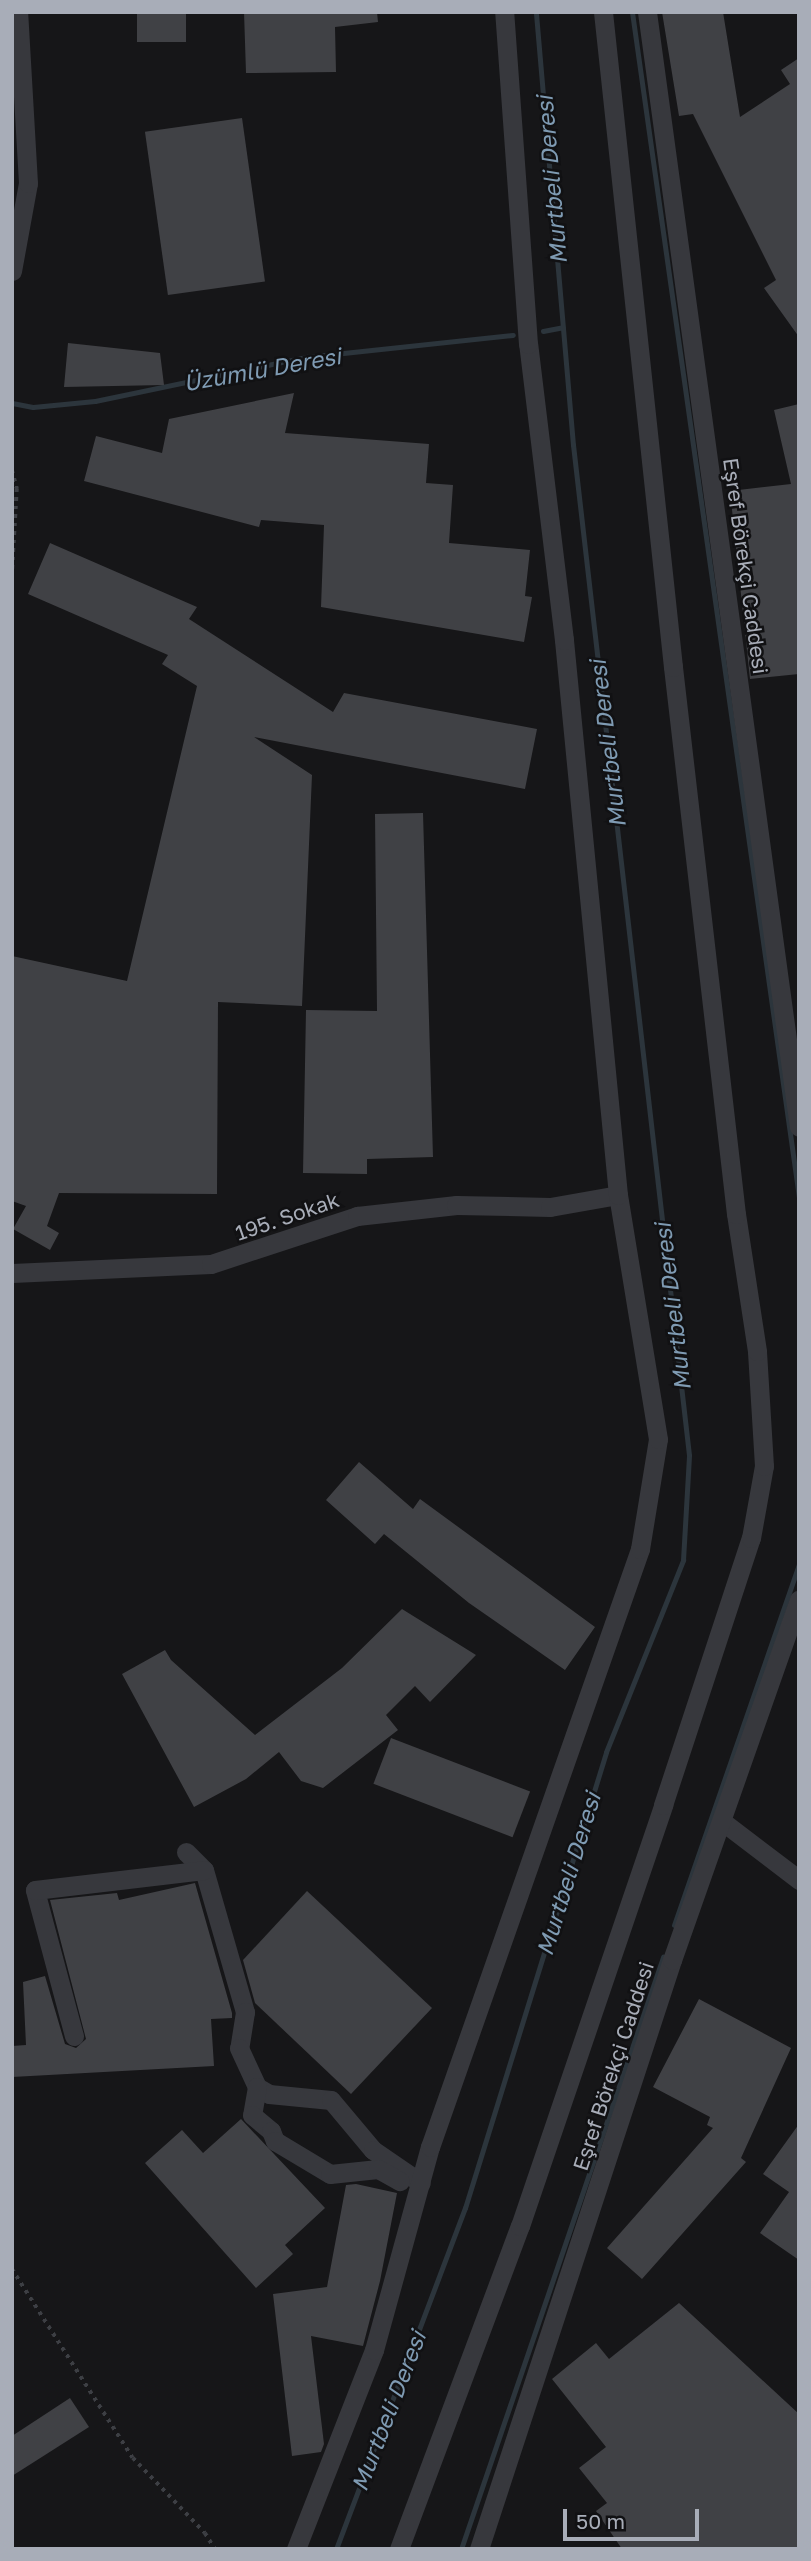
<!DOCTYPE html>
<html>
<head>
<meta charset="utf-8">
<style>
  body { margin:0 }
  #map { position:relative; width:811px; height:2561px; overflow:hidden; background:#161618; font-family:"Golos Text",sans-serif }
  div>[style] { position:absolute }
  .stream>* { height:5px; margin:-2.5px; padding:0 2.5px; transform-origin:2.5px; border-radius:2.5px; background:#2c353c }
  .building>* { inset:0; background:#404145; transform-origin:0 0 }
  .path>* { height:3.5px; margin-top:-1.75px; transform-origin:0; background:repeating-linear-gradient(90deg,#3d3f44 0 3.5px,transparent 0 8.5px) }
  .minor>* { height:19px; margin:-9.5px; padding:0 9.5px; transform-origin:9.5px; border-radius:9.5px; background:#37383d }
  span { translate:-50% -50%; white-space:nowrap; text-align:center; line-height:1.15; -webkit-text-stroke:5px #111113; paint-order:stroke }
  .street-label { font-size:21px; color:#a8adb8 }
  .water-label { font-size:23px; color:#7f9bb3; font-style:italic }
  .frame { position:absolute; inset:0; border:14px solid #a8adb8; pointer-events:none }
  .scale { position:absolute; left:563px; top:2509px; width:136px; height:32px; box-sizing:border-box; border:4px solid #a8adb8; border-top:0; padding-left:9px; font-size:21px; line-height:24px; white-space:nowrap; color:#a8adb8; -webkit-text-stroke:5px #111113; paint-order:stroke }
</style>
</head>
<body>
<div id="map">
  <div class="stream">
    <i style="left:632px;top:12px;width:1197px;rotate:81.98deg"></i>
    <i style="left:543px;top:331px;width:20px;rotate:-11deg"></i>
    <i style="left:12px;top:403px;width:21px;rotate:11deg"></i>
    <i style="left:33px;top:407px;width:62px;rotate:-5.5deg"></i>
    <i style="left:95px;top:401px;width:216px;rotate:-11.8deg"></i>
    <i style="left:306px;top:357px;width:208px;rotate:-6.1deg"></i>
    <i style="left:674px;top:1925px;width:382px;rotate:-70.9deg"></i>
    <i style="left:336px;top:2549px;width:365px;rotate:-69.3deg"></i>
    <i style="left:465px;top:2208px;width:477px;rotate:-72.8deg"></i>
    <i style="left:606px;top:1752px;width:207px;rotate:-68.1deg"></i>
    <i style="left:683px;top:1560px;width:105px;rotate:-86.7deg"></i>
    <i style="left:689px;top:1455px;width:1017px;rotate:-96.55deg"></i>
    <i style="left:573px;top:445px;width:435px;rotate:-94.9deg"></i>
    <i style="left:461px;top:2549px;width:626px;rotate:-71.16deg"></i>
  </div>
  <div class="building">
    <i style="left:137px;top:12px;width:49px;height:30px"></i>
    <i style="clip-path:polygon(244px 12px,377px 12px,378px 22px,335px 27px,336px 72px,246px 73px)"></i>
    <i style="clip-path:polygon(662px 12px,723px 12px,740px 117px,790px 84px,781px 70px,799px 58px,799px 337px,764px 288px,776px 280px,693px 114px,679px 116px)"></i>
    <i style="left:242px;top:118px;width:165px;height:98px;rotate:82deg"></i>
    <i style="clip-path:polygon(68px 343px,160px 353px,164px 385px,64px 387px)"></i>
    <i style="clip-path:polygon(294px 393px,285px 433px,429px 444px,426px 483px,453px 485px,449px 543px,530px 550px,525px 596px,532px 597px,524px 642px,321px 607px,324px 525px,261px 520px,259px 527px,84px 481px,96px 436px,162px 453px,169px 419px)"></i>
    <i style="clip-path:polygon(799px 404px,799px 674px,750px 679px,730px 491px,791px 484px,774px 410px)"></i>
    <i style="clip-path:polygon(50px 543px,197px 607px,189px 619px,333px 712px,344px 693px,537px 729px,525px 789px,254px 737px,312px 775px,302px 1006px,218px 1002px,217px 1194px,59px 1193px,47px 1226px,59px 1233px,50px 1250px,13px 1229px,26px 1206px,12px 1201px,12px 956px,127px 981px,197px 686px,162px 664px,168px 655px,28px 594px)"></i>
    <i style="clip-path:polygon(423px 813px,433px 1157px,367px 1159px,367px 1174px,303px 1173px,306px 1010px,377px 1011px,375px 814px)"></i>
    <i style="clip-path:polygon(359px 1462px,413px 1509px,420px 1499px,595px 1627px,565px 1670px,469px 1603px,384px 1534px,375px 1544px,326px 1500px)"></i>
    <i style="clip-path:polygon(402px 1609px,476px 1655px,430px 1702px,415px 1686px,386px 1715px,398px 1730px,323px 1788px,301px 1781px,279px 1752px,246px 1779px,194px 1807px,122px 1674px,165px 1650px,171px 1660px,255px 1735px,342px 1668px)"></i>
    <i style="left:391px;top:1738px;width:149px;height:49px;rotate:21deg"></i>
    <i style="clip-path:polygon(195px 1883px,232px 2013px,232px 2018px,211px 2019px,214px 2066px,12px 2077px,12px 2046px,26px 2045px,23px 1982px,45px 1976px,65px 2044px,76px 2048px,86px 2039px,50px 1900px,117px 1893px,119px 1900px)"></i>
    <i style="clip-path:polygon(307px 1891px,432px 2008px,351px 2094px,255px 2003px,243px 1960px)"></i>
    <i style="clip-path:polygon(699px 1999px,791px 2048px,741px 2158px,746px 2162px,642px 2279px,607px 2248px,713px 2128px,707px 2125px,710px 2117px,653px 2087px)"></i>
    <i style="clip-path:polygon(241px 2119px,325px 2208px,285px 2245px,293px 2254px,256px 2288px,145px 2163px,182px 2130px,203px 2153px)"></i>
    <i style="clip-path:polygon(799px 2124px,799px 2260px,760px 2233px,789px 2192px,763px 2174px)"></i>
    <i style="clip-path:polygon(356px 2184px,397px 2193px,380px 2281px,363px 2346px,311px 2336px,324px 2444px,321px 2452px,292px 2456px,273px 2294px,327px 2287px,346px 2185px)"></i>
    <i style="clip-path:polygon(679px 2303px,799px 2414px,799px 2549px,622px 2549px,596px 2511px,607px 2503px,579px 2468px,606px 2447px,552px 2379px,596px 2343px,609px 2359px)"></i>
    <i style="clip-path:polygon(70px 2398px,89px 2427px,12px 2476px,12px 2436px)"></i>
  </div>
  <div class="path">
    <i style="left:12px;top:470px;width:20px;rotate:75deg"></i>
    <i style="left:17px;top:489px;width:86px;rotate:93.3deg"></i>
    <i style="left:12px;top:2269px;width:224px;rotate:57.4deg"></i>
    <i style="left:133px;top:2458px;width:104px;rotate:46.2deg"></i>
    <i style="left:205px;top:2533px;width:19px;rotate:58deg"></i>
  </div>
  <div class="minor">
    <i style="left:647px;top:12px;width:1125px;rotate:82.24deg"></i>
    <i style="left:12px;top:271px;width:89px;rotate:-79.7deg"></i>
    <i style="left:28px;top:183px;width:171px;rotate:-93.3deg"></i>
    <i style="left:12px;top:1273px;width:199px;rotate:-2.6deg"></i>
    <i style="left:211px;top:1264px;width:154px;rotate:-18.2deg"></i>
    <i style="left:357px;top:1216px;width:100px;rotate:-6.3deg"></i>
    <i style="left:456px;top:1205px;width:94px;rotate:1.2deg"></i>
    <i style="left:550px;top:1207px;width:69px;rotate:-10deg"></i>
    <i style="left:723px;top:1822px;width:96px;rotate:37.3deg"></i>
    <i style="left:186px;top:1852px;width:25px;rotate:45deg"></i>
    <i style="left:204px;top:1870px;width:148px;rotate:73.9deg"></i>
    <i style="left:245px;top:2012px;width:36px;rotate:99deg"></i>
    <i style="left:239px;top:2048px;width:43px;rotate:65.2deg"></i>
    <i style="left:257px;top:2087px;width:14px;rotate:30deg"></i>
    <i style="left:269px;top:2094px;width:62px;rotate:5.5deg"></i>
    <i style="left:331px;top:2100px;width:65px;rotate:50deg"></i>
    <i style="left:373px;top:2150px;width:58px;rotate:34.5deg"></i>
    <i style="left:74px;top:2036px;width:151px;rotate:-105deg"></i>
    <i style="left:35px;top:1890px;width:170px;rotate:-6.7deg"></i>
    <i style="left:257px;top:2087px;width:28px;rotate:100deg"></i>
    <i style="left:252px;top:2115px;width:25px;rotate:40deg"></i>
    <i style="left:271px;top:2131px;width:11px;rotate:68deg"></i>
    <i style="left:275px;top:2141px;width:64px;rotate:31deg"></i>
    <i style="left:330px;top:2174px;width:48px;rotate:-5.9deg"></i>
    <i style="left:378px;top:2169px;width:25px;rotate:29deg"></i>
    <i style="left:296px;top:2549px;width:214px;rotate:-68.6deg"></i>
    <i style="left:374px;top:2350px;width:211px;rotate:-74.6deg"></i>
    <i style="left:430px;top:2147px;width:634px;rotate:-70.65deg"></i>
    <i style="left:640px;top:1549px;width:111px;rotate:-80.7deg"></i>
    <i style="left:658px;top:1439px;width:247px;rotate:-99.3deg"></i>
    <i style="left:618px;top:1195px;width:558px;rotate:-95.56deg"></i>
    <i style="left:564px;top:640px;width:298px;rotate:-96.9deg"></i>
    <i style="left:528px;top:344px;width:333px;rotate:-94.1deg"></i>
    <i style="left:399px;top:2549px;width:345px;rotate:-69.5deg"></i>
    <i style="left:520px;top:2226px;width:445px;rotate:-71.2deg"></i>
    <i style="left:663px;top:1805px;width:281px;rotate:-71.8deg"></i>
    <i style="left:751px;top:1538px;width:73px;rotate:-79.8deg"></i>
    <i style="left:764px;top:1466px;width:115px;rotate:-93.5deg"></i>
    <i style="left:757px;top:1351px;width:139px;rotate:-98.7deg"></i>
    <i style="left:736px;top:1214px;width:551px;rotate:-96.57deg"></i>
    <i style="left:673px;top:667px;width:659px;rotate:-96.1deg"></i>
    <i style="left:479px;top:2549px;width:620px;rotate:-71.86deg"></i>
    <i style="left:672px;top:1960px;width:382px;rotate:-70.6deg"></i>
  </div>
  <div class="street-label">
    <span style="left:746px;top:566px;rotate:82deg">Eşref Börekçi Caddesi</span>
    <span style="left:287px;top:1216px;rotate:-19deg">195. Sokak</span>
    <span style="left:613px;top:2066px;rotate:-72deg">Eşref Börekçi Caddesi</span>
  </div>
  <div class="water-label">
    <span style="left:551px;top:180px;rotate:-95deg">Murtbeli Deresi</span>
    <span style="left:262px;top:369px;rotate:-10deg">Üzümlü Deresi</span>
    <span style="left:607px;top:744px;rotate:-97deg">Murtbeli Deresi</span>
    <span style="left:672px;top:1307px;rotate:-97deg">Murtbeli Deresi</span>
    <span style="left:568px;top:1874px;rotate:-73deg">Murtbeli Deresi</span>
    <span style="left:388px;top:2411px;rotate:-69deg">Murtbeli Deresi</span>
  </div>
  <div class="frame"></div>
  <div class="scale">50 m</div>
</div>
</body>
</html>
